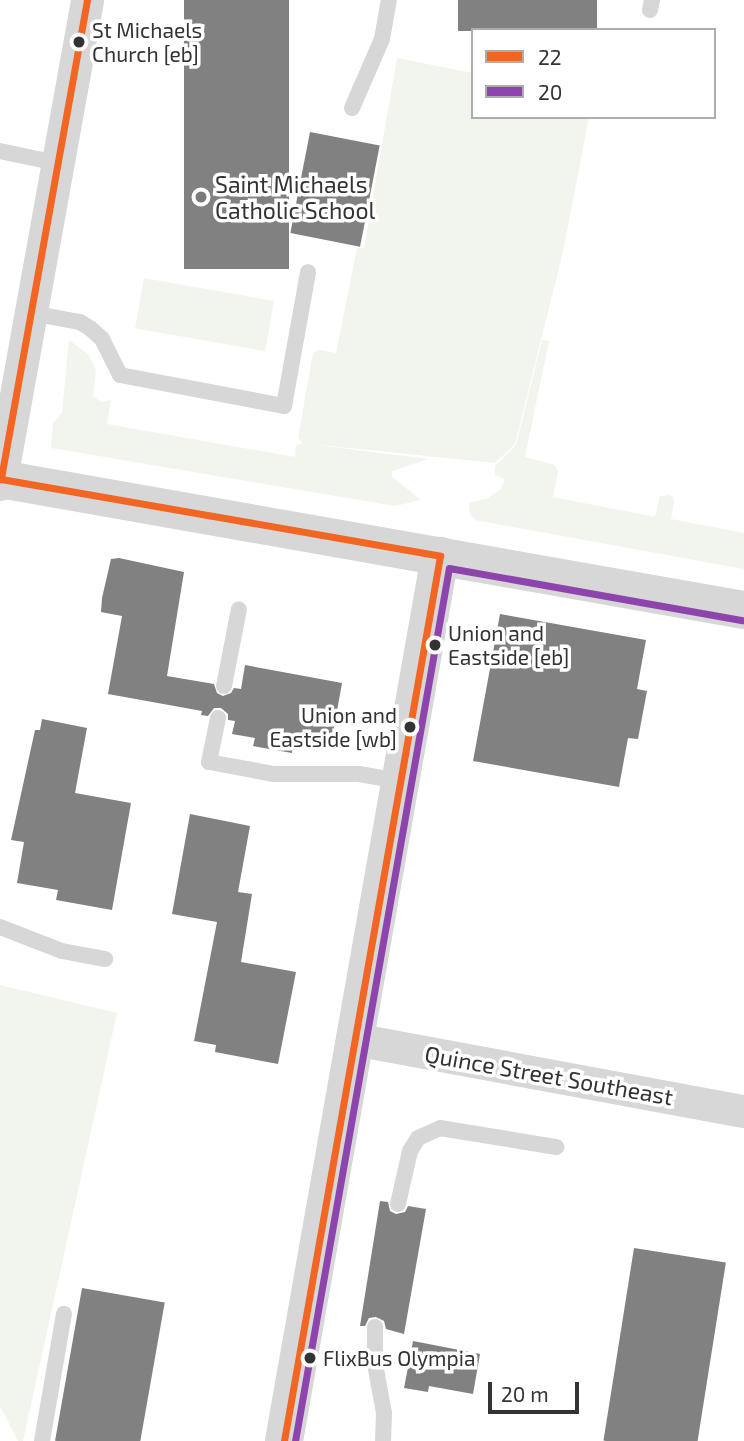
<!DOCTYPE html>
<html>
<head>
<meta charset="utf-8">
<style>
  body { margin:0 }
  #map { position:relative; width:744px; height:1441px; overflow:hidden; background:#fff; font-family:"Exo 2",sans-serif }
  div>[style] { position:absolute }
  .green>* { inset:0; background:#f1f5ed; transform-origin:0 0 }
  .building>* { inset:0; background:#818181; transform-origin:0 0 }
  .service>* { height:16px; margin:-8px; padding:0 8px; transform-origin:8px; border-radius:8px; background:#d7d7d7 }
  .minor>* { height:33px; margin:-16.5px; padding:0 16.5px; transform-origin:16.5px; border-radius:16.5px; background:#d7d7d7 }
  .tertiary>* { height:38px; margin:-19px; padding:0 19px; transform-origin:19px; border-radius:19px; background:#d7d7d7 }
  .bus-1>* { height:7px; margin:-3.5px; padding:0 3.5px; transform-origin:3.5px; border-radius:3.5px; background:#f26522 }
  .bus-2>* { height:7px; margin:-3.5px; padding:0 3.5px; transform-origin:3.5px; border-radius:3.5px; background:#8e44ad }
  .dots>* { width:19px; height:19px; translate:-50% -50%; box-sizing:border-box; border:4px solid #fff; border-radius:50% }
  span { translate:-50% -50%; white-space:nowrap; text-align:center; line-height:1.15; -webkit-text-stroke:7px #fff; paint-order:stroke }
  .bus-label { font-size:21px; color:#333 }
  .left { translate:0 -50%; text-align:left }
  .right { translate:-100% -50%; text-align:right }
  .poi-label { font-size:23px; color:#333 }
  .street-label { font-size:23px; color:#333 }
  .legend { position:absolute; left:471px; top:28px; width:245px; height:91px; box-sizing:border-box; background:#fff; border:2px solid #adadad; margin:0; padding:9px 12px; list-style:none; font-size:21px; color:#333 }
  .legend li { display:flex; align-items:center; gap:14px; height:35px }
  .legend b { width:35px; border:2px solid #adadad }
  .scale { position:absolute; left:488px; top:1382px; width:91px; height:32px; box-sizing:border-box; border:4px solid #333; border-top:0; padding-left:9px; font-size:21px; line-height:24px; white-space:nowrap; color:#333; -webkit-text-stroke:5px #fff; paint-order:stroke }
</style>
</head>
<body>
<div id="map">
  <div class="green">
    <i style="clip-path:polygon(397px 58px,473px 73px,473px 117px,589px 117px,563px 252px,515px 444px,495px 463px,310px 444px,428px 459px,392px 471px,392px 477px,421px 500px,395px 506px,51px 448px,53px 423px,62px 413px,69px 340px,88px 354px,96px 370px,93px 397px,102px 402px,111px 400px,107px 424px,295px 457px,296px 445px,302px 443px,298px 438px,313px 353px,319px 350px,336px 353px,357px 248px,364px 248px)"></i>
    <i style="left:144px;top:278px;width:132px;height:51px;rotate:10deg"></i>
    <i style="clip-path:polygon(542px 340px,549px 341px,525px 457px,555px 465px,558px 471px,553px 497px,655px 517px,660px 496px,669px 495px,673px 497px,674px 502px,671px 519px,744px 533px,744px 569px,475px 520px,470px 514px,469px 503px,488px 498px,501px 489px,505px 479px,495px 475px,495px 466px,516px 445px)"></i>
    <i style="clip-path:polygon(0 985px,117px 1013px,23px 1441px,18px 1441px,0 1406px)"></i>
  </div>
  <div class="building">
    <i style="left:184px;top:0;width:105px;height:269px"></i>
    <i style="left:458px;top:0;width:139px;height:31px"></i>
    <i style="left:310px;top:132px;width:71px;height:103px;rotate:11deg"></i>
    <i style="clip-path:polygon(119px 558px,184px 572px,167px 676px,214px 684px,217px 693px,223px 696px,231px 693px,234px 688px,241px 689px,245px 665px,342px 683px,332px 739px,310px 735px,308px 743px,304px 742px,304px 746px,293px 744px,292px 753px,253px 746px,255px 738px,232px 734px,235px 721px,228px 720px,228px 714px,221px 708px,214px 708px,208px 716px,201px 715px,202px 711px,108px 694px,122px 616px,101px 612px,102px 598px,111px 559px)"></i>
    <i style="clip-path:polygon(500px 614px,646px 640px,637px 689px,647px 691px,638px 739px,628px 738px,619px 787px,473px 761px)"></i>
    <i style="clip-path:polygon(42px 719px,87px 728px,75px 793px,131px 803px,112px 910px,56px 900px,58px 890px,17px 883px,24px 842px,11px 840px,35px 730px,40px 730px)"></i>
    <i style="clip-path:polygon(190px 814px,250px 826px,238px 892px,252px 894px,241px 962px,296px 972px,278px 1064px,215px 1052px,216px 1045px,194px 1041px,217px 922px,172px 914px)"></i>
    <i style="clip-path:polygon(380px 1201px,388px 1202px,390px 1211px,396px 1214px,405px 1212px,408px 1206px,426px 1209px,404px 1334px,386px 1329px,384px 1321px,376px 1317px,369px 1318px,365px 1326px,360px 1326px)"></i>
    <i style="left:634px;top:1248px;width:93px;height:195px;rotate:9deg"></i>
    <i style="left:82px;top:1288px;width:84px;height:155px;rotate:10deg"></i>
    <i style="clip-path:polygon(413px 1341px,480px 1354px,473px 1394px,429px 1386px,428px 1392px,404px 1388px)"></i>
  </div>
  <div class="service">
    <i style="left:650px;top:10px;width:10px;rotate:-79deg"></i>
    <i style="left:352px;top:108px;width:75px;rotate:-66.5deg"></i>
    <i style="left:382px;top:39px;width:40px;rotate:-80deg"></i>
    <i style="left:0;top:151px;width:58px;rotate:11.9deg"></i>
    <i style="left:31px;top:313px;width:50px;rotate:10.4deg"></i>
    <i style="left:80px;top:322px;width:13px;rotate:32deg"></i>
    <i style="left:91px;top:329px;width:15px;rotate:42deg"></i>
    <i style="left:102px;top:339px;width:40px;rotate:63.4deg"></i>
    <i style="left:120px;top:375px;width:167px;rotate:10.7deg"></i>
    <i style="left:284px;top:406px;width:136px;rotate:-79.8deg"></i>
    <i style="left:224px;top:686px;width:78px;rotate:-79deg"></i>
    <i style="left:218px;top:718px;width:45px;rotate:101.6deg"></i>
    <i style="left:209px;top:762px;width:66px;rotate:10.5deg"></i>
    <i style="left:274px;top:774px;width:85px"></i>
    <i style="left:359px;top:774px;width:42px;rotate:9.7deg"></i>
    <i style="left:0;top:927px;width:66px;rotate:21.2deg"></i>
    <i style="left:62px;top:951px;width:44px;rotate:10.5deg"></i>
    <i style="left:398px;top:1204px;width:54px;rotate:-77.2deg"></i>
    <i style="left:410px;top:1151px;width:15px;rotate:-58deg"></i>
    <i style="left:418px;top:1138px;width:24px;rotate:-24deg"></i>
    <i style="left:440px;top:1128px;width:118px;rotate:9.3deg"></i>
    <i style="left:375px;top:1327px;width:37px;rotate:90deg"></i>
    <i style="left:375px;top:1364px;width:50px;rotate:79.6deg"></i>
    <i style="left:384px;top:1413px;width:28px;rotate:92deg"></i>
    <i style="left:42px;top:1441px;width:129px;rotate:-80.2deg"></i>
  </div>
  <div class="minor">
    <i style="left:0;top:484px;width:492px;rotate:-79.8deg"></i>
    <i style="left:354px;top:1039px;width:397px;rotate:10.5deg"></i>
  </div>
  <div class="tertiary">
    <i style="left:0;top:479px;width:755px;rotate:9.99deg"></i>
    <i style="left:284px;top:1441px;width:899px;rotate:-80deg"></i>
  </div>
  <div class="bus-1">
    <i style="left:87px;top:0;width:487px;rotate:100.2deg"></i>
    <i style="left:1px;top:479px;width:446px;rotate:9.9deg"></i>
    <i style="left:440px;top:556px;width:899px;rotate:100deg"></i>
  </div>
  <div class="bus-2">
    <i style="left:295px;top:1441px;width:886px;rotate:-80deg"></i>
    <i style="left:449px;top:568px;width:298px;rotate:10.1deg"></i>
  </div>
  <div class="dots">
    <i style="left:79px;top:42px;background:#333"></i>
    <i style="left:201px;top:197px;background:#7a7a7a"></i>
    <i style="left:435px;top:645px;background:#333"></i>
    <i style="left:410px;top:727px;background:#333"></i>
    <i style="left:310px;top:1358px;background:#333"></i>
  </div>
  <div class="bus-label">
    <span class="left" style="left:92px;top:42px">St Michaels<br>Church [eb]</span>
    <span class="left" style="left:448px;top:645px">Union and<br>Eastside [eb]</span>
    <span class="right" style="left:397px;top:727px">Union and<br>Eastside [wb]</span>
    <span class="left" style="left:323px;top:1358px">FlixBus Olympia</span>
  </div>
  <div class="poi-label">
    <span class="left" style="left:215px;top:197px">Saint Michaels<br>Catholic School</span>
  </div>
  <div class="street-label">
    <span style="left:549px;top:1075px;rotate:10deg">Quince Street Southeast</span>
  </div>
  <ul class="legend">
  <li><b style="height:9px;background:#f26522"></b>22</li>
  <li><b style="height:9px;background:#8e44ad"></b>20</li>
  </ul>
  <div class="scale">20 m</div>
</div>
</body>
</html>
